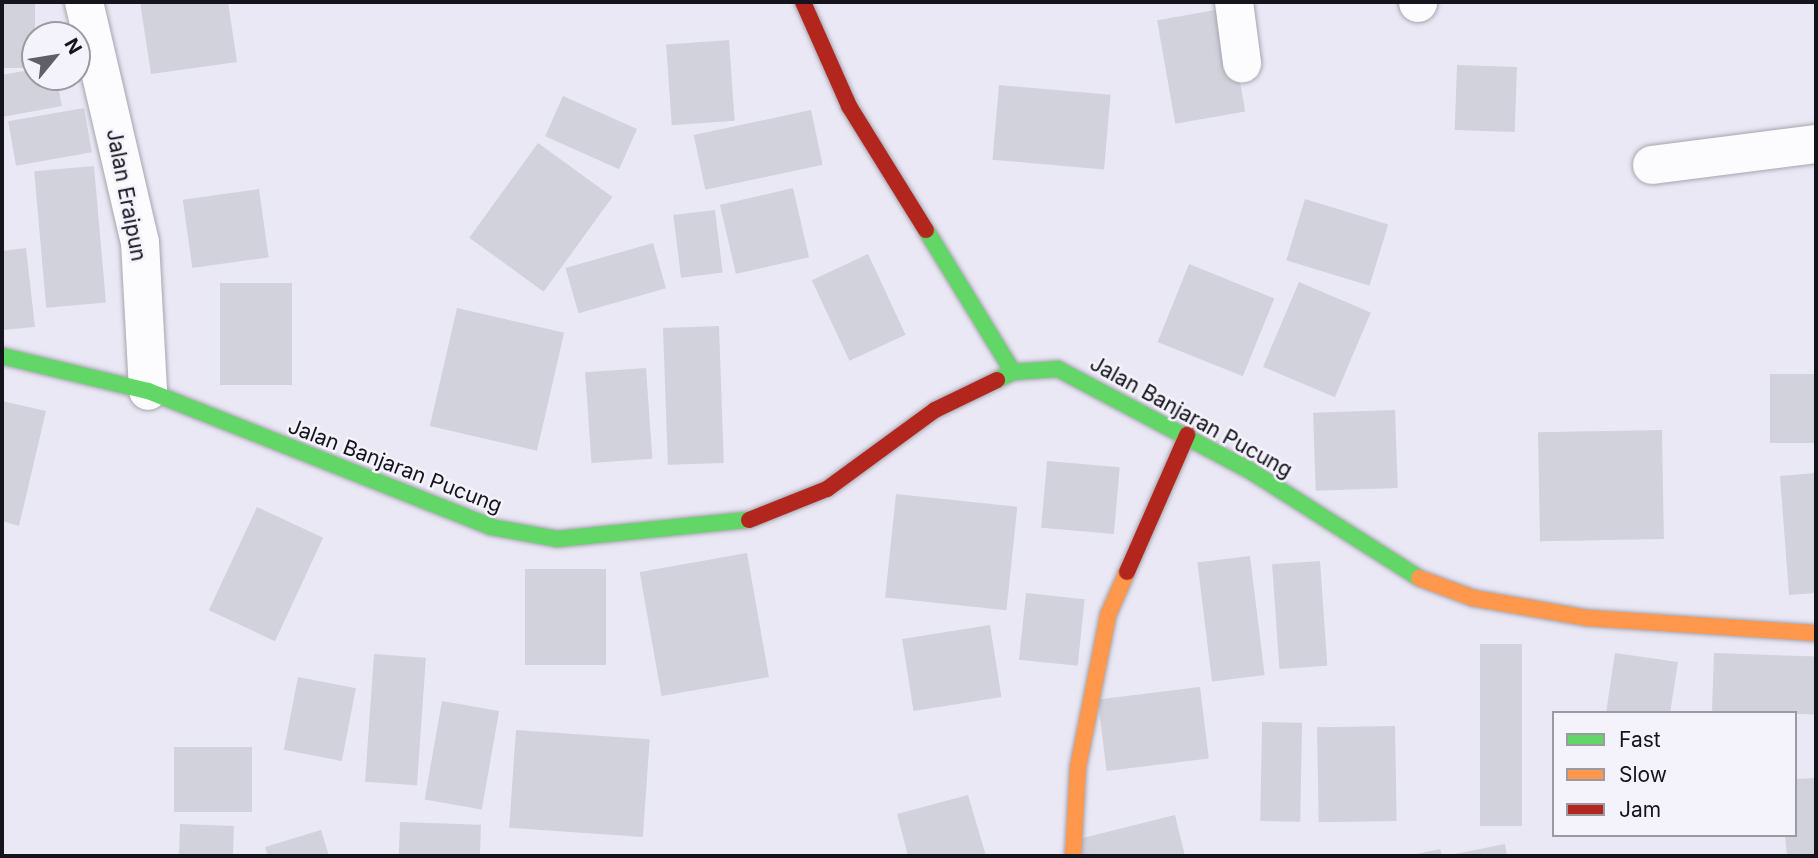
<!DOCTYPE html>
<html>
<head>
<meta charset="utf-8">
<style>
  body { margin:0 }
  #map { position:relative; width:1818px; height:858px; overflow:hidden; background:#eae8f5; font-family:Inter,sans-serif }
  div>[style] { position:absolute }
  .building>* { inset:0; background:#d1d2dc; transform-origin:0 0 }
  .roads { filter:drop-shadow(0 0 2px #a6a5ae) drop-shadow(0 0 2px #a6a5ae) }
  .street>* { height:38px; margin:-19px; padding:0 19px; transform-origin:19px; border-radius:19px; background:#fcfcfe }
  .fast>* { height:16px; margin:-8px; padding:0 8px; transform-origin:8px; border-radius:8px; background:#63d668 }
  .slow>* { height:16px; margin:-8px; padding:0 8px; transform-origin:8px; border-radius:8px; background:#ff974d }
  .jam>* { height:16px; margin:-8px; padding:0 8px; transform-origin:8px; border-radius:8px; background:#b3261e }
  span { translate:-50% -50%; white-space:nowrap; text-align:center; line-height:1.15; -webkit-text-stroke:5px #f4f2fb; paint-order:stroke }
  .street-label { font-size:21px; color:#15131b }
  .frame { position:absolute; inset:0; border:4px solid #15131b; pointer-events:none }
  .legend { position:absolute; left:1552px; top:711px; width:245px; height:126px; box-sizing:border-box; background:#f4f2fb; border:2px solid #9b99a1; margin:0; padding:9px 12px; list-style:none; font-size:21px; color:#15131b }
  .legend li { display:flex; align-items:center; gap:14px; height:35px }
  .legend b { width:35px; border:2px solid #9b99a1 }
  .north { position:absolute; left:21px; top:21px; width:70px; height:70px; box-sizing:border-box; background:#f4f2fb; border:2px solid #9b99a1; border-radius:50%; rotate:60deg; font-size:19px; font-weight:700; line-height:28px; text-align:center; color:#15131b }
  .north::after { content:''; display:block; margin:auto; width:24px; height:32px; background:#605e67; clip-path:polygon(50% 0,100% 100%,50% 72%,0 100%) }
</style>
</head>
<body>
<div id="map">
  <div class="building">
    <i style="left:2px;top:2px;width:33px;height:66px"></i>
    <i style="clip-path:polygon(140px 2px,228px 2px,237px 62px,151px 74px)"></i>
    <i style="left:1227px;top:8px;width:105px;height:71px;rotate:80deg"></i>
    <i style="left:729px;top:40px;width:81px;height:63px;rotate:86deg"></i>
    <i style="left:1457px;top:65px;width:60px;height:65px;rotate:2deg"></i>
    <i style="clip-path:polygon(35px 69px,35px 77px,56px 77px,62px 106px,2px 117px,2px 75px)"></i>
    <i style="left:999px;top:85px;width:112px;height:75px;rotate:5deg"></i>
    <i style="left:563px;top:96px;width:81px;height:44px;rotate:24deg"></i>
    <i style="left:84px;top:108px;width:45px;height:77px;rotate:80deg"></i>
    <i style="left:811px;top:110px;width:56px;height:120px;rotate:78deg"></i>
    <i style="left:538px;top:143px;width:92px;height:117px;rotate:36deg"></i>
    <i style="left:94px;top:166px;width:137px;height:60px;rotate:85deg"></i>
    <i style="left:793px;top:188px;width:71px;height:75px;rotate:77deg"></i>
    <i style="left:259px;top:189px;width:69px;height:77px;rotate:82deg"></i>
    <i style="left:1305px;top:199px;width:87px;height:64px;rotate:17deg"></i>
    <i style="left:715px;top:210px;width:63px;height:42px;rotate:83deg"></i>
    <i style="left:653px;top:243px;width:47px;height:91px;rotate:74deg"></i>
    <i style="clip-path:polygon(26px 248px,35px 327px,2px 330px,2px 251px)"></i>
    <i style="left:868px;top:254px;width:89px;height:62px;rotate:65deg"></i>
    <i style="left:1189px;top:264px;width:92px;height:84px;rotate:22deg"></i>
    <i style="left:1299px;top:282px;width:78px;height:92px;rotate:23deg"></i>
    <i style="left:220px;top:283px;width:72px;height:102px"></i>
    <i style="left:457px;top:308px;width:110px;height:121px;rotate:13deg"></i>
    <i style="left:719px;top:326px;width:137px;height:56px;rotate:88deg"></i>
    <i style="left:646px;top:368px;width:91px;height:61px;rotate:86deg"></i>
    <i style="left:1816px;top:374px;width:69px;height:46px;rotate:90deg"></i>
    <i style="clip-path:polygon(2px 401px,46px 411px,19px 526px,2px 521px)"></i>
    <i style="left:1395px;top:410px;width:78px;height:82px;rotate:88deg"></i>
    <i style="left:1662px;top:430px;width:109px;height:124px;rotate:89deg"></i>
    <i style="left:1047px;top:461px;width:73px;height:67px;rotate:5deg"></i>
    <i style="clip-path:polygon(1816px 473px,1816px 593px,1789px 595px,1780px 476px)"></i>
    <i style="left:896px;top:494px;width:122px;height:104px;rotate:6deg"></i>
    <i style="left:257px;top:507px;width:73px;height:114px;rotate:25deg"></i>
    <i style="left:747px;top:553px;width:126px;height:109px;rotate:80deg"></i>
    <i style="left:1250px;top:556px;width:120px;height:53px;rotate:83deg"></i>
    <i style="left:1320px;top:561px;width:105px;height:48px;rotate:86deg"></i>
    <i style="left:525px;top:569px;width:81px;height:96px"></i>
    <i style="left:1026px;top:593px;width:59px;height:67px;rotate:6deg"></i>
    <i style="left:990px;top:625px;width:73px;height:89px;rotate:81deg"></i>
    <i style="left:1480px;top:644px;width:42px;height:182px"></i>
    <i style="clip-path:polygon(1615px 653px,1678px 662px,1670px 713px,1606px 713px)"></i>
    <i style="left:1714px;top:653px;width:102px;height:58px;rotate:2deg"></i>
    <i style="left:374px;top:654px;width:52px;height:128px;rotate:4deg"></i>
    <i style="left:298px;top:677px;width:59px;height:74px;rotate:11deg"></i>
    <i style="left:1200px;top:687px;width:72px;height:103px;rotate:83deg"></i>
    <i style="left:442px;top:701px;width:58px;height:100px;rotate:10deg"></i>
    <i style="left:1262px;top:722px;width:40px;height:99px;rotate:1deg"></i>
    <i style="left:1395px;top:726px;width:95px;height:78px;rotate:89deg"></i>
    <i style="left:516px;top:730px;width:134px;height:98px;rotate:4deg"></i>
    <i style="left:174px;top:747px;width:78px;height:65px"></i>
    <i style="clip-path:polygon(1816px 778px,1816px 856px,1787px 856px,1785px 835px,1795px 835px,1795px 779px)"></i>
    <i style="clip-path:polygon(968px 795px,986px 856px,908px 856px,897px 814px)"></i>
    <i style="clip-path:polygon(1175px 815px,1185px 856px,1083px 856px,1079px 839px)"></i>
    <i style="left:400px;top:822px;width:81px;height:34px;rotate:2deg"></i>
    <i style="left:180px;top:824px;width:54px;height:32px;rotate:2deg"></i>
    <i style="clip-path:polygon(321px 830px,329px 856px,268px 856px,265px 847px)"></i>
    <i style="clip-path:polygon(1505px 844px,1507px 856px,1450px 856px,1450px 855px)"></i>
    <i style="clip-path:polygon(1440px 849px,1442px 856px,1412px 856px,1412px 855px)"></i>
  </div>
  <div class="roads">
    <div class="street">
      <i style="left:84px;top:2px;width:246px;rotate:76.9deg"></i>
      <i style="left:140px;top:242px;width:149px;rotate:86.9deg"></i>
      <i style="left:1234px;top:2px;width:62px;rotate:82.5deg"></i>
      <i style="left:1418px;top:2px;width:1px;rotate:90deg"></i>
      <i style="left:1652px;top:165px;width:165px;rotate:-7.3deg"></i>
    </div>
    <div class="fast">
      <i style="left:926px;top:230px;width:167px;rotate:58.5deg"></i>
      <i style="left:2px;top:356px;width:150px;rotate:13.5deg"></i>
      <i style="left:148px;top:391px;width:369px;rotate:21.6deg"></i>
      <i style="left:491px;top:527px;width:67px;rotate:10.3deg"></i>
      <i style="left:557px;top:539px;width:193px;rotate:-5.7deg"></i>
      <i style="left:997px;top:380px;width:18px;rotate:-27deg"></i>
      <i style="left:1013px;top:372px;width:45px;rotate:-3.8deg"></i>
      <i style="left:1058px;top:369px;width:216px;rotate:27.9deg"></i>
      <i style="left:1249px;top:470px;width:201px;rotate:32.4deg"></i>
    </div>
    <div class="slow">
      <i style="left:1419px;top:578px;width:58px;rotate:20.3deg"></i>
      <i style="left:1473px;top:598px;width:117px;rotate:9.9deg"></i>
      <i style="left:1588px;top:618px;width:228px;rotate:3.8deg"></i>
      <i style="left:1073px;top:856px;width:89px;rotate:-86.8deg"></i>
      <i style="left:1078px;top:767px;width:155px;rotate:-78.8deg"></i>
      <i style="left:1108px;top:615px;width:47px;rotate:-66.2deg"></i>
    </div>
    <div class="jam">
      <i style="left:803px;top:2px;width:114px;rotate:66.1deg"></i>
      <i style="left:849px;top:106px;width:146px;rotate:58.2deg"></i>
      <i style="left:749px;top:520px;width:84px;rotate:-21.7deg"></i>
      <i style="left:827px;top:489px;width:134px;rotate:-36.2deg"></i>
      <i style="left:935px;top:410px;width:69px;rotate:-25.8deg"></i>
      <i style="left:1127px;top:572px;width:150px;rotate:-66.3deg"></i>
    </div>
  </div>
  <div class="street-label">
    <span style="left:126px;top:195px;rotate:79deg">Jalan Eraipun</span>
    <span style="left:1191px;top:417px;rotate:29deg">Jalan Banjaran Pucung</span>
    <span style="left:395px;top:466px;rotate:21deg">Jalan Banjaran Pucung</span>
  </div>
  <div class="frame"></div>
  <ul class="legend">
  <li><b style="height:9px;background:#63d668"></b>Fast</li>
  <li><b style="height:9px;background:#ff974d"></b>Slow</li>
  <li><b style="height:9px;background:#b3261e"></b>Jam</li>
  </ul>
  <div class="north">N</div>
</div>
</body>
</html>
